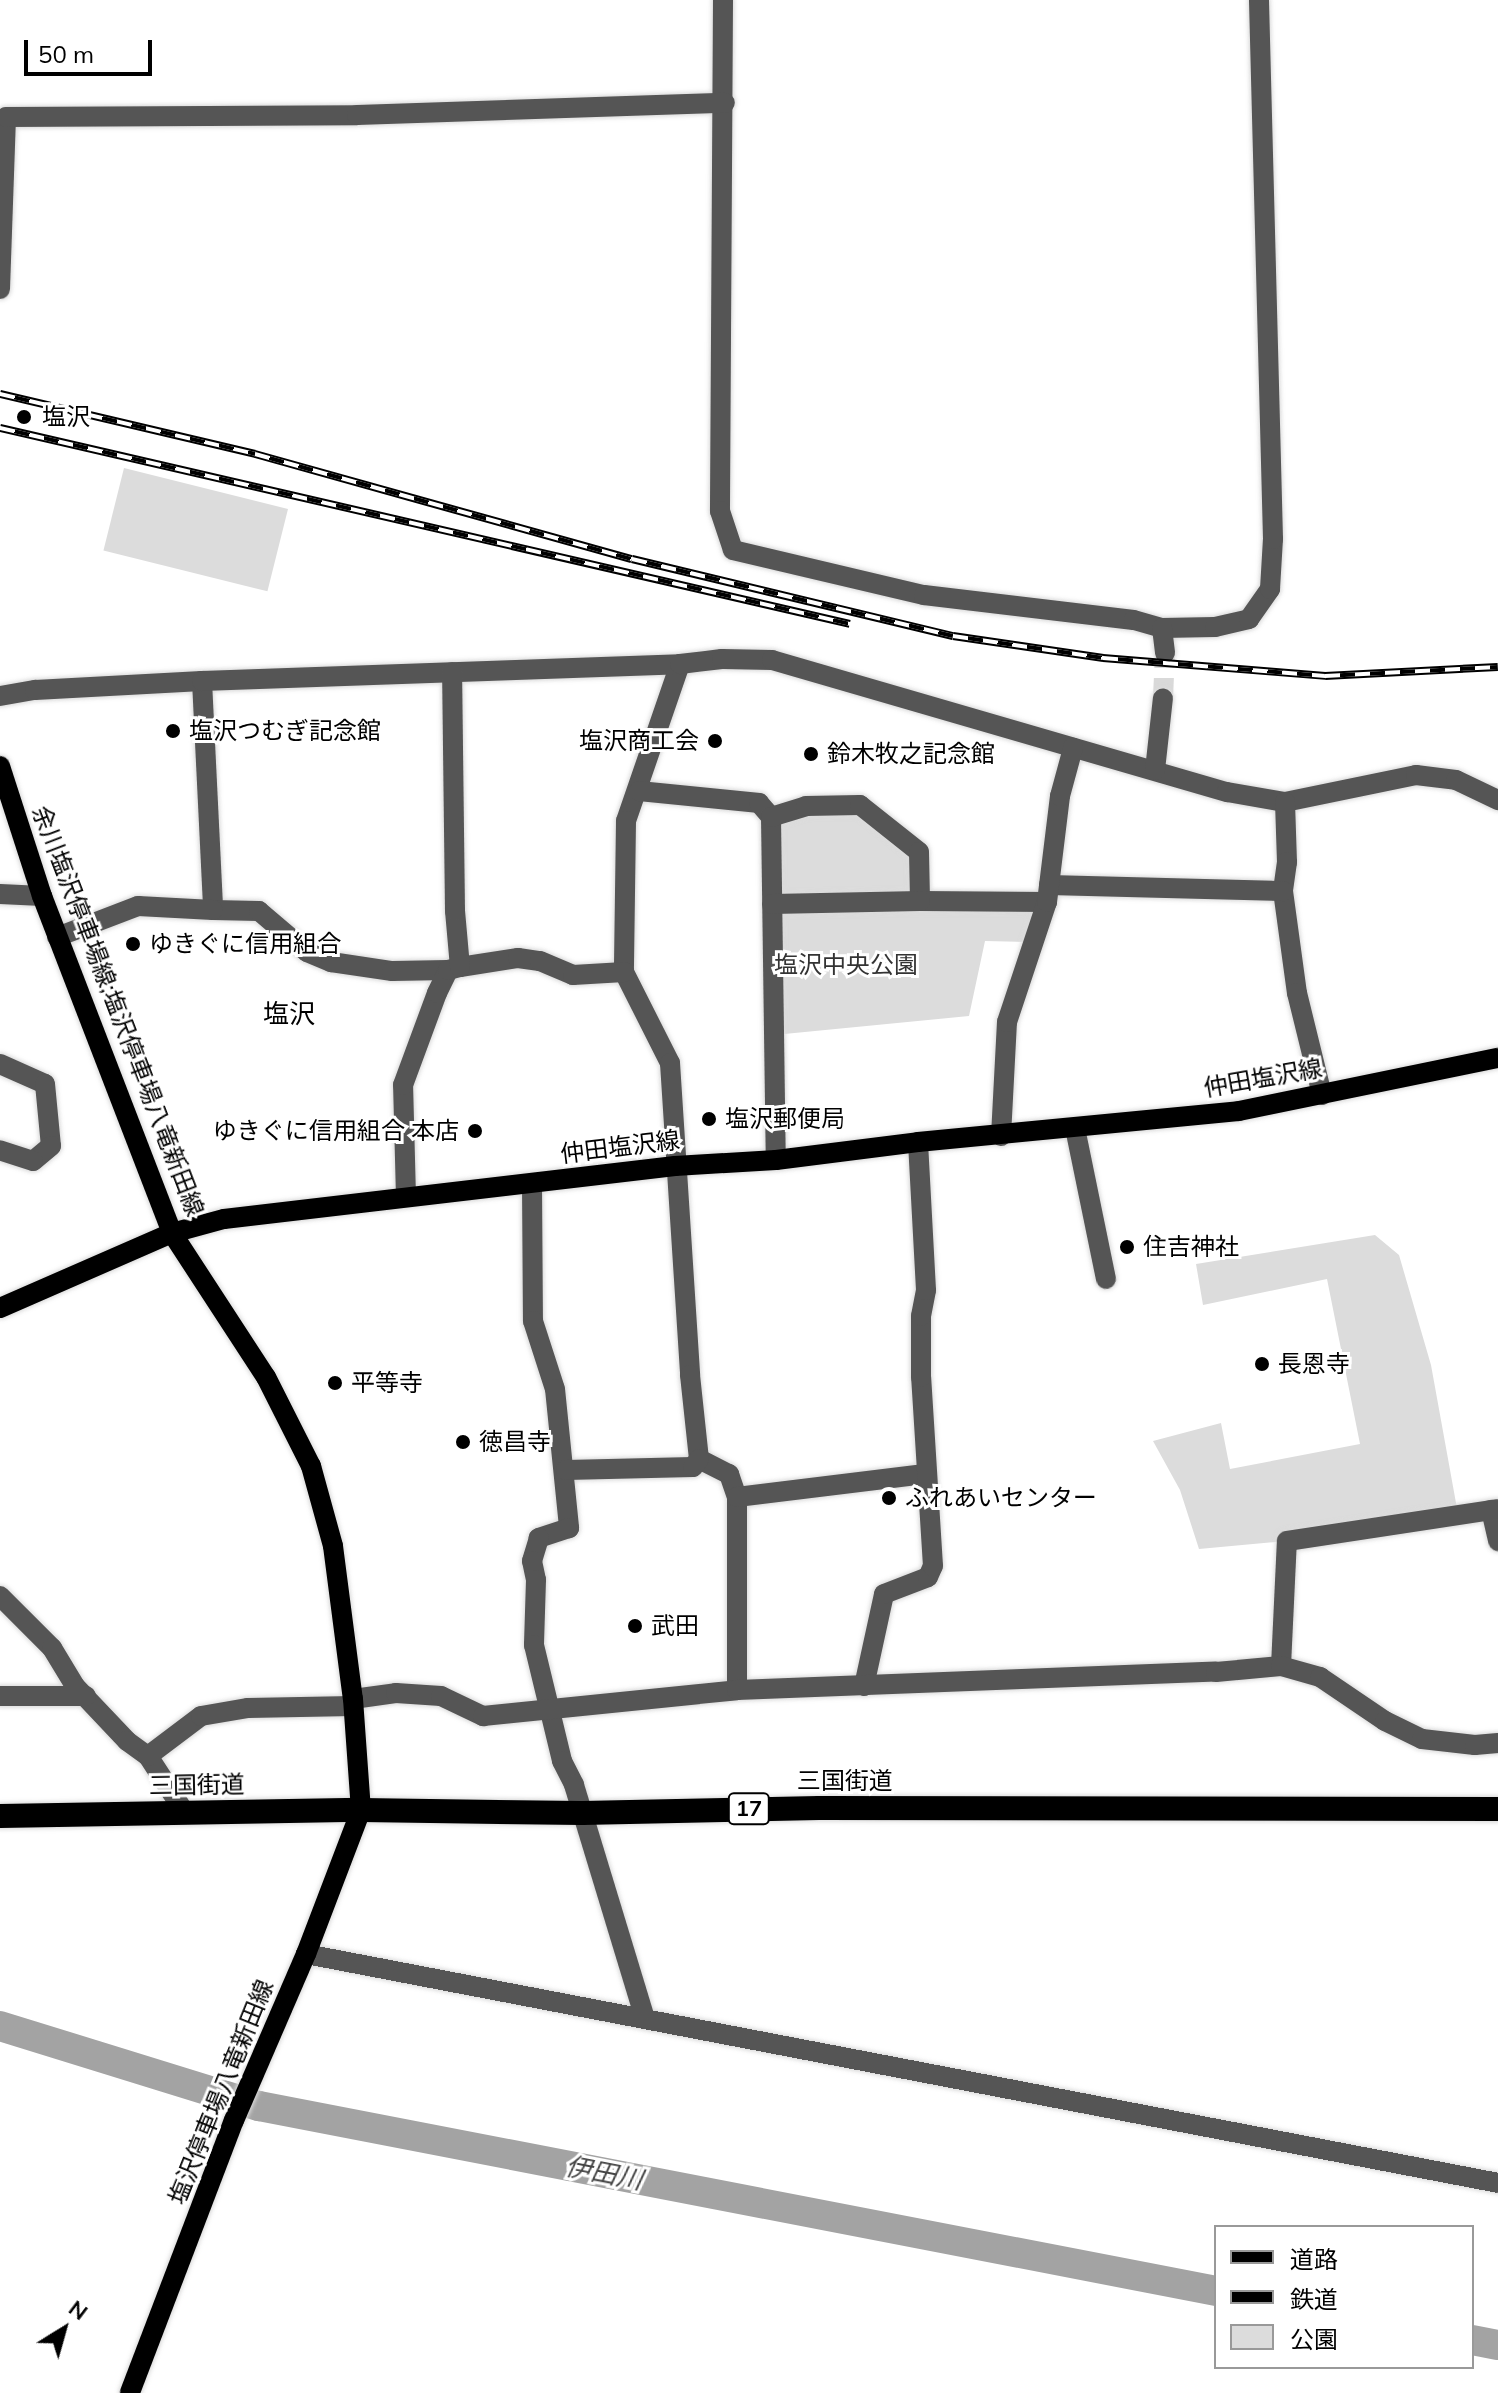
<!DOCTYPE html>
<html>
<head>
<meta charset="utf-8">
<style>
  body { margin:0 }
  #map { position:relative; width:1498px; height:2393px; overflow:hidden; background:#fff; font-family:Mulish,"Noto Sans JP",sans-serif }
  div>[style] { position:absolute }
  .green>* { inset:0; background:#dcdcdc; transform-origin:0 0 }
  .river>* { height:30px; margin:-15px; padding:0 15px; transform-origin:15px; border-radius:15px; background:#a3a3a3 }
  .minor-tunnel>* { height:20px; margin-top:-10px; transform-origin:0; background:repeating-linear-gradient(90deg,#d9d9d9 0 20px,transparent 0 30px) }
  .roads { filter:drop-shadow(0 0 2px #dbdbdb) drop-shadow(0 0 2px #dbdbdb) }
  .minor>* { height:20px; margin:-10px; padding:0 10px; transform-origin:10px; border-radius:10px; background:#555 }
  .major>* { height:20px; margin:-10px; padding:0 10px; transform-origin:10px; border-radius:10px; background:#000 }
  .highway>* { height:24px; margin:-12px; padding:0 12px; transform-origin:12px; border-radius:12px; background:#000 }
  .rail>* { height:8px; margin-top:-4px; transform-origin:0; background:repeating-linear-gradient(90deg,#fff 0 15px,#000 0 30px); box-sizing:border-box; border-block:2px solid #000 }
  .dots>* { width:22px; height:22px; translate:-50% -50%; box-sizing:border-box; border:4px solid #fff; border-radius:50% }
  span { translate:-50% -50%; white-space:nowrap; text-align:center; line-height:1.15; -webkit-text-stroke:6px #fff; paint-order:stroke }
  .shield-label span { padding:2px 6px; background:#fff; border:2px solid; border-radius:6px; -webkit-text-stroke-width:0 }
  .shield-label { font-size:22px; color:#000; font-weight:700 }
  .poi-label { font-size:24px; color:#000 }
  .left { translate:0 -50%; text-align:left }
  .right { translate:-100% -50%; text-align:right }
  .park-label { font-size:24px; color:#333 }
  .street-label { font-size:24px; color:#000 }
  .neighbourhood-label { font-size:26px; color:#000 }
  .water-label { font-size:26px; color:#444; font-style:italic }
  .legend { position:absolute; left:1214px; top:2225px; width:260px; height:144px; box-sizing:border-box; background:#fff; border:2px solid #999; margin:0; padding:10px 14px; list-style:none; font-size:24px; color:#000 }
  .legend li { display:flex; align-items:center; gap:16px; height:40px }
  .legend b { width:40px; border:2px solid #999 }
  .north { position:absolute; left:24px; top:2289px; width:80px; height:80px; -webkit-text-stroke:6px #fff; paint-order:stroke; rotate:37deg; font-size:22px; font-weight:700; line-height:32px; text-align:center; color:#000 }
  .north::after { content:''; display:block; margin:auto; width:28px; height:36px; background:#000; clip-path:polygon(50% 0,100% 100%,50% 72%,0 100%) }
  .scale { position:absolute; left:24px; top:40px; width:128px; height:36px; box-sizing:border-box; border:4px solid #000; border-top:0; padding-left:10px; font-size:24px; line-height:28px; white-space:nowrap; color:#000; -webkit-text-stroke:6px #fff; paint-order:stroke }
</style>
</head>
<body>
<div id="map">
  <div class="green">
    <i style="left:124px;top:468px;width:169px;height:85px;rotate:14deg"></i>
    <i style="clip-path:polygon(860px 805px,919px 852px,920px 901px,1047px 902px,1034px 942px,985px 941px,969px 1016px,774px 1035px,771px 817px)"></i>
    <i style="clip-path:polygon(1375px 1235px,1399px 1255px,1431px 1365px,1458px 1514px,1287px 1541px,1199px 1549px,1180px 1490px,1153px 1441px,1221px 1423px,1230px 1469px,1360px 1444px,1327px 1279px,1203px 1305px,1196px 1264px)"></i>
  </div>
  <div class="river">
    <i style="left:0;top:2026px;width:271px;rotate:17.2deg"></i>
    <i style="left:259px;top:2106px;width:975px;rotate:10.94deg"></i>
    <i style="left:1472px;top:2340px;width:26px;rotate:11deg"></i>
  </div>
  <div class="minor-tunnel">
    <i style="left:1163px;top:698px;width:45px;rotate:-87.5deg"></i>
  </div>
  <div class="roads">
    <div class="minor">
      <i style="left:723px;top:0;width:511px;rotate:90.34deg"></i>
      <i style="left:720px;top:511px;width:41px;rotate:71.6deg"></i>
      <i style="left:733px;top:550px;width:196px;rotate:13.3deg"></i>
      <i style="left:924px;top:595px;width:211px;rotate:6.8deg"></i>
      <i style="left:1134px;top:620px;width:29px;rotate:16deg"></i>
      <i style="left:1162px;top:628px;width:53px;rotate:-1.1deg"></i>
      <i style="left:1215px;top:627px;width:35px;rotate:-13deg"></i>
      <i style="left:1249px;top:619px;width:37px;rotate:-55deg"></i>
      <i style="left:1270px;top:589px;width:50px;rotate:-86.6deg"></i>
      <i style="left:1273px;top:539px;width:539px;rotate:-91.49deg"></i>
      <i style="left:0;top:289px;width:172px;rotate:-88deg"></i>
      <i style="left:6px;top:117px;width:351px;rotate:-0.3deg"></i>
      <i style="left:357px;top:115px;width:368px;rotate:-1.9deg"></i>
      <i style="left:1162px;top:628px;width:25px;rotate:83deg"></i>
      <i style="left:680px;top:664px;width:166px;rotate:109deg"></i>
      <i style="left:626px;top:821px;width:151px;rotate:90.8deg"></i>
      <i style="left:624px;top:972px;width:102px;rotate:63.2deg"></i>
      <i style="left:670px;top:1063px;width:313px;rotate:86.3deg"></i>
      <i style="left:690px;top:1375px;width:84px;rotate:83.9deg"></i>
      <i style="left:699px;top:1459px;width:34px;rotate:27deg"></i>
      <i style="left:729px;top:1474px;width:24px;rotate:71deg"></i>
      <i style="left:737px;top:1497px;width:193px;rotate:90deg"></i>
      <i style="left:202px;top:681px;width:229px;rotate:87.2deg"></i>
      <i style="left:213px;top:910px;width:46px;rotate:1.2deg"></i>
      <i style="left:259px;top:911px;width:63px;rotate:40.5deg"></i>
      <i style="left:307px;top:952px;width:26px;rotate:23deg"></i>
      <i style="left:331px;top:962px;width:62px;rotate:8.4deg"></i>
      <i style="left:392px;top:971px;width:56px;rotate:-1deg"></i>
      <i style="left:0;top:696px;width:36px;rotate:-10deg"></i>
      <i style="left:35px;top:690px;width:167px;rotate:-3.1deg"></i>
      <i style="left:202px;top:681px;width:478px;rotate:-2deg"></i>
      <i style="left:680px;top:664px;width:42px;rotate:-6.8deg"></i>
      <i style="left:722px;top:659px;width:50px;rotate:1.1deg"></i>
      <i style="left:772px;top:660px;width:474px;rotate:16.2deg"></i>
      <i style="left:1227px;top:792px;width:59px;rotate:9.8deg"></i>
      <i style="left:1285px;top:802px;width:134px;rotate:-11.6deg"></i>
      <i style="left:1416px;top:775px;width:40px;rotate:7.1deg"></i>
      <i style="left:1456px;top:780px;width:47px;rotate:25.5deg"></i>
      <i style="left:1155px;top:770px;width:72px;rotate:-83.7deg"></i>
      <i style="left:639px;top:791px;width:121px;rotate:5.7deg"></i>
      <i style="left:759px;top:803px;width:18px;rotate:49deg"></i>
      <i style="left:771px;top:817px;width:343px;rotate:89.2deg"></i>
      <i style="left:1285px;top:802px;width:60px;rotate:88.1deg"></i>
      <i style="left:1287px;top:862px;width:29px;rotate:98deg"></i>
      <i style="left:1283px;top:891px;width:103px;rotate:82.2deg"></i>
      <i style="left:1297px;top:993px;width:105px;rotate:76.2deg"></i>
      <i style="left:771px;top:817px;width:37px;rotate:-17deg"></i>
      <i style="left:806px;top:806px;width:54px;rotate:-1.1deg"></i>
      <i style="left:860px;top:805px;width:75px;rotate:38.5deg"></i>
      <i style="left:919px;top:852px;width:49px;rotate:88.8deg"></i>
      <i style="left:920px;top:901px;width:127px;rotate:0.5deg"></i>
      <i style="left:1049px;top:885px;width:234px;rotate:1.5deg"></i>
      <i style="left:0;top:894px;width:42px;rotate:2.7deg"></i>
      <i style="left:772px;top:904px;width:148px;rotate:-1.2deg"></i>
      <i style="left:57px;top:937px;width:87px;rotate:-20.9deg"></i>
      <i style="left:138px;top:906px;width:75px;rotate:3.1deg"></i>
      <i style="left:460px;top:967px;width:59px;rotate:-8.8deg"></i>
      <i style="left:518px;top:958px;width:22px;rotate:8deg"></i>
      <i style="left:540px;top:961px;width:36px;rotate:23deg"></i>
      <i style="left:573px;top:975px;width:51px;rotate:-3.4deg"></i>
      <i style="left:0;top:1064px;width:49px;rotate:24deg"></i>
      <i style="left:45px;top:1084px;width:62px;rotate:84.5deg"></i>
      <i style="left:51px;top:1146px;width:23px;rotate:140deg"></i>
      <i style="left:33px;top:1161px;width:35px;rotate:-162deg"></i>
      <i style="left:1075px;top:1128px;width:154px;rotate:78.4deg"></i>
      <i style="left:1001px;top:1136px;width:114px;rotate:-87deg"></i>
      <i style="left:1007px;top:1022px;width:126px;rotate:-71.6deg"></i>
      <i style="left:1047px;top:902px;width:107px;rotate:-83deg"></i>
      <i style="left:1060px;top:796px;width:50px;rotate:-74.8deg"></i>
      <i style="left:532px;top:1184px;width:137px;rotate:89.6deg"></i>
      <i style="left:533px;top:1321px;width:71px;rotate:72.1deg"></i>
      <i style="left:555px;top:1389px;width:140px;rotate:84.2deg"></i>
      <i style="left:569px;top:1528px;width:32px;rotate:162deg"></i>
      <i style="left:539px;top:1538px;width:24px;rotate:107deg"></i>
      <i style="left:532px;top:1561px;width:19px;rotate:78deg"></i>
      <i style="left:536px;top:1580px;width:65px;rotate:91.8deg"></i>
      <i style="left:534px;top:1645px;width:119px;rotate:76.4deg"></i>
      <i style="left:562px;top:1761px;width:27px;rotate:63deg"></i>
      <i style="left:574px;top:1785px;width:244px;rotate:73.1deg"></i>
      <i style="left:406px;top:1197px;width:112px;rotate:-91.5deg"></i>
      <i style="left:403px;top:1085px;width:98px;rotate:-69.7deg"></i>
      <i style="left:437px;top:993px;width:25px;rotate:-64deg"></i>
      <i style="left:448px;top:970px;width:12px;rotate:-14deg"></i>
      <i style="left:460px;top:967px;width:56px;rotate:-95.1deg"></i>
      <i style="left:455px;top:911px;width:239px;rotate:-90.7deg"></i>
      <i style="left:566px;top:1470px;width:127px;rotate:-1.4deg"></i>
      <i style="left:693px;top:1467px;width:10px;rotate:-53deg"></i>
      <i style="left:737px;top:1497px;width:189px;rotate:-7deg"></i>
      <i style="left:1491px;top:1510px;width:32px;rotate:77deg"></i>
      <i style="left:0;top:1596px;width:74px;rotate:45deg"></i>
      <i style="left:52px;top:1648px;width:44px;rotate:58.8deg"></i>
      <i style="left:75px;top:1686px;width:76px;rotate:46.6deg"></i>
      <i style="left:127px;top:1741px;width:26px;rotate:36deg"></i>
      <i style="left:148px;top:1756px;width:68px;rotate:57deg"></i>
      <i style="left:1281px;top:1666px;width:125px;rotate:-87.3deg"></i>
      <i style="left:1287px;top:1541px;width:213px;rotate:-8.6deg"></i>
      <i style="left:864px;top:1686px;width:94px;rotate:-77.7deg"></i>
      <i style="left:884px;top:1594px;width:47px;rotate:-21.1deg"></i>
      <i style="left:928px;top:1577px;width:12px;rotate:-66deg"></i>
      <i style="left:933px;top:1566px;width:189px;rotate:-93.6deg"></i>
      <i style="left:921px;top:1377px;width:61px;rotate:-90deg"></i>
      <i style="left:921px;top:1316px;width:26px;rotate:-79deg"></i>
      <i style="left:926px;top:1290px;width:148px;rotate:-93.1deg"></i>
      <i style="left:0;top:1696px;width:86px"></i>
      <i style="left:353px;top:1699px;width:43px;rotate:-7.9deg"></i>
      <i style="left:396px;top:1693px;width:45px;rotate:3.8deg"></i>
      <i style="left:441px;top:1696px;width:47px;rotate:25.5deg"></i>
      <i style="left:483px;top:1716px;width:255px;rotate:-5.8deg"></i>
      <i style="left:737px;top:1690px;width:479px;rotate:-2.2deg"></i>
      <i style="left:1216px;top:1672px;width:65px;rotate:-5.3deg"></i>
      <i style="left:1281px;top:1666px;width:41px;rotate:15.8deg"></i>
      <i style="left:1320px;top:1677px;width:78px;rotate:34.1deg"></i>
      <i style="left:1385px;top:1721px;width:41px;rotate:25.9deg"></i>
      <i style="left:1422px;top:1739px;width:53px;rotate:6.5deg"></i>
      <i style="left:1475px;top:1745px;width:23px;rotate:-5deg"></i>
      <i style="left:148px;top:1756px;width:66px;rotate:-37deg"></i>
      <i style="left:201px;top:1716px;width:48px;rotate:-9.7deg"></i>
      <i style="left:248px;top:1708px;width:105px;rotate:-1.1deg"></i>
      <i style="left:306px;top:1954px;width:1214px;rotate:10.87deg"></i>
    </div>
    <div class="major">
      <i style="left:0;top:766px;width:137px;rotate:72.1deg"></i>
      <i style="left:42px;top:896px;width:361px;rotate:68.9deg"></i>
      <i style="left:172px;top:1233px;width:172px;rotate:56.9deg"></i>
      <i style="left:266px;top:1377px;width:100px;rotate:63.2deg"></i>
      <i style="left:311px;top:1466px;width:83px;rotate:74.6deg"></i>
      <i style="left:333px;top:1546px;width:154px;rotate:82.6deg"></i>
      <i style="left:353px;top:1699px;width:111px;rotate:85.9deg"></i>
      <i style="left:361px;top:1810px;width:154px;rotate:110.9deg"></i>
      <i style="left:306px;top:1954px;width:181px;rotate:113.4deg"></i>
      <i style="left:234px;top:2120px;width:292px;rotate:110.9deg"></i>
      <i style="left:0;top:1308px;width:188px;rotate:-23.6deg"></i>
      <i style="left:172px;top:1233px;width:54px;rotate:-15.1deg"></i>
      <i style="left:224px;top:1219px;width:454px;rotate:-6.7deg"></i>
      <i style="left:675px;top:1166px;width:101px;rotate:-3.4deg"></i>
      <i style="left:776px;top:1160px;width:143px;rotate:-7.2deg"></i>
      <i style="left:918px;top:1142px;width:322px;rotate:-5.5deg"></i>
      <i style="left:1239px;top:1111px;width:264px;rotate:-11.6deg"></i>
    </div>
    <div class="highway">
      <i style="left:0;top:1816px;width:361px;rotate:-1deg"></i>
      <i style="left:361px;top:1810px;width:221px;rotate:0.8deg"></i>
      <i style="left:582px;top:1813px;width:237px;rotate:-1.2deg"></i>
      <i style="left:819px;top:1808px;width:679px;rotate:0.08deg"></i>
    </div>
  </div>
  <div class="rail">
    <i style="left:0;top:394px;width:262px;rotate:13.2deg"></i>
    <i style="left:255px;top:454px;width:391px;rotate:15.6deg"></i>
    <i style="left:632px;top:559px;width:330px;rotate:13.5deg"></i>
    <i style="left:953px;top:636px;width:152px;rotate:8.3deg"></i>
    <i style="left:1103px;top:658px;width:223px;rotate:4.6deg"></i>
    <i style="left:1325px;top:676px;width:173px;rotate:-3deg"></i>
    <i style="left:0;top:428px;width:872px;rotate:12.98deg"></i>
  </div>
  <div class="dots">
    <i style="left:24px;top:417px;background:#000"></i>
    <i style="left:173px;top:731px;background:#000"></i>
    <i style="left:715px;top:741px;background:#000"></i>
    <i style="left:811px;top:754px;background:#000"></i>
    <i style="left:133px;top:944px;background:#000"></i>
    <i style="left:709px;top:1119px;background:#000"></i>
    <i style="left:475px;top:1131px;background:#000"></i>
    <i style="left:1127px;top:1247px;background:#000"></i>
    <i style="left:1262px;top:1364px;background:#000"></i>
    <i style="left:335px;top:1383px;background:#000"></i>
    <i style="left:463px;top:1442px;background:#000"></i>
    <i style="left:889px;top:1498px;background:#000"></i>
    <i style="left:635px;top:1626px;background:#000"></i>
  </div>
  <div class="shield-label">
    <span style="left:749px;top:1809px">17</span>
  </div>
  <div class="poi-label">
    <span class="left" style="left:42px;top:417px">塩沢</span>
    <span class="left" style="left:189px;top:731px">塩沢つむぎ記念館</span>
    <span class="right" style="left:699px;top:741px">塩沢商工会</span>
    <span class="left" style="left:827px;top:754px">鈴木牧之記念館</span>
    <span class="left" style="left:149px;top:944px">ゆきぐに信用組合</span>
    <span class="left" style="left:725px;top:1119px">塩沢郵便局</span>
    <span class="right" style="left:459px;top:1131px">ゆきぐに信用組合 本店</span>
    <span class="left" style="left:1143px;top:1247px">住吉神社</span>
    <span class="left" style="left:1278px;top:1364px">長恩寺</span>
    <span class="left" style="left:351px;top:1383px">平等寺</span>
    <span class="left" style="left:479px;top:1442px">徳昌寺</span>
    <span class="left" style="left:905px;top:1498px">ふれあいセンター</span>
    <span class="left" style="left:651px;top:1626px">武田</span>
  </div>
  <div class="park-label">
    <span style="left:846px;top:965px">塩沢中央公園</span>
  </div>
  <div class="street-label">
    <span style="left:118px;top:1011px;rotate:69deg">余川塩沢停車場線;塩沢停車場八竜新田線</span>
    <span style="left:1263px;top:1078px;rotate:-10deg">仲田塩沢線</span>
    <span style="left:620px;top:1147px;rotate:-7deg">仲田塩沢線</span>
    <span style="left:845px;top:1781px">三国街道</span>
    <span style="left:197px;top:1785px;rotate:-1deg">三国街道</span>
    <span style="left:221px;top:2092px;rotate:-68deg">塩沢停車場八竜新田線</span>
  </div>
  <div class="neighbourhood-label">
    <span style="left:289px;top:1014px">塩沢</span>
  </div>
  <div class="water-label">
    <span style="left:604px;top:2173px;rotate:11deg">伊田川</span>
  </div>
  <ul class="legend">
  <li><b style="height:10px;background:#000"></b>道路</li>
  <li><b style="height:10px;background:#000"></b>鉄道</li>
  <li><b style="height:22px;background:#dcdcdc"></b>公園</li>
  </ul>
  <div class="north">N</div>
  <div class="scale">50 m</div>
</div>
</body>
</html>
